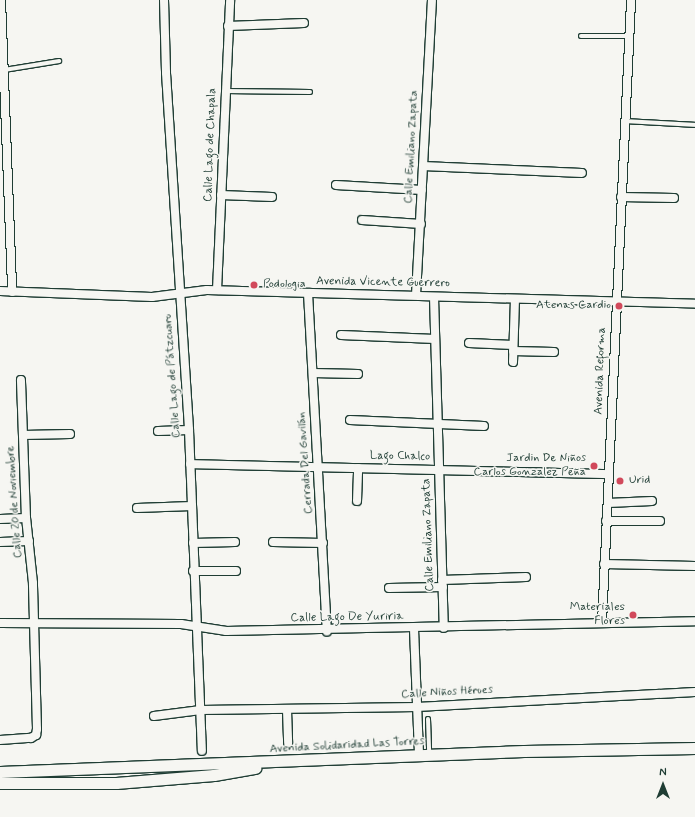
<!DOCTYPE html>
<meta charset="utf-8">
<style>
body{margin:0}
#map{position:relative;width:695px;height:817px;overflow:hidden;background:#f6f6f2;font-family:Mynerve,sans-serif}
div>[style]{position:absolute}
.roads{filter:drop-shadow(1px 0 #1f3d34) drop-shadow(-1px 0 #1f3d34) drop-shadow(0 1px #1f3d34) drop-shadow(0 -1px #1f3d34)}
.lane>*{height:4px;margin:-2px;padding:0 2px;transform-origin:2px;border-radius:2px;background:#f6f6f2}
.street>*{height:8px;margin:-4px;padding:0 4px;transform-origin:4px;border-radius:4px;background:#f6f6f2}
.secondary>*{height:11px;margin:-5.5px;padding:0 5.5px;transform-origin:5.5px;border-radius:5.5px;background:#f6f6f2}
.dots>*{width:11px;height:11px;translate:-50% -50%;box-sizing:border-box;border:2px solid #f6f6f2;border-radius:50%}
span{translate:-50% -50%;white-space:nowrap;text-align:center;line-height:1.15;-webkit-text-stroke:3px #f6f6f2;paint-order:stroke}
.street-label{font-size:12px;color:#1f3d34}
.poi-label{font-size:12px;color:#1f3d34}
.left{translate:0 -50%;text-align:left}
.right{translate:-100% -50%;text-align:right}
.north{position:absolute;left:643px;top:765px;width:40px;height:40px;-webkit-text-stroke:3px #f6f6f2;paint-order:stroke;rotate:0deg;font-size:11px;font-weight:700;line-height:16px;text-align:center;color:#1f3d34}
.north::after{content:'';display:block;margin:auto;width:14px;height:18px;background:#1f3d34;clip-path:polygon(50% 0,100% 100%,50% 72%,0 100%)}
</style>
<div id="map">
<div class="roads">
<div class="lane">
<i style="left:581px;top:36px;width:49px"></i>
<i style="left:4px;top:70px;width:56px;rotate:-9.3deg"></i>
<i style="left:225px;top:91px;width:85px;rotate:0.7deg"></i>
<i style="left:626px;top:121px;width:69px;rotate:3.3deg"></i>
<i style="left:428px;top:719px;width:34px;rotate:88deg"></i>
</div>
<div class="street">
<i style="left:1px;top:0;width:292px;rotate:87.8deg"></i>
<i style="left:164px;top:0;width:73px;rotate:88.4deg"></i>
<i style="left:166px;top:73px;width:358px;rotate:86.3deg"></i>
<i style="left:189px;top:430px;width:321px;rotate:87.7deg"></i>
<i style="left:228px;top:26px;width:76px;rotate:-2.3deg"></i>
<i style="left:423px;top:166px;width:159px;rotate:2.5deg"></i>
<i style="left:336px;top:185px;width:86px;rotate:3.3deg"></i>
<i style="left:221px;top:195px;width:51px;rotate:2.2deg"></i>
<i style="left:621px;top:197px;width:53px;rotate:1.1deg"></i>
<i style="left:362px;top:220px;width:59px;rotate:3.9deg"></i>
<i style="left:217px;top:290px;width:290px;rotate:-87.4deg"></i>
<i style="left:0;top:291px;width:152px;rotate:2.3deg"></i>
<i style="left:152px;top:297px;width:55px;rotate:-7.3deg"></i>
<i style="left:207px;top:290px;width:488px;rotate:1.6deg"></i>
<i style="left:308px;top:293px;width:339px;rotate:86.8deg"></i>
<i style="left:416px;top:295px;width:295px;rotate:-86.9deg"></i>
<i style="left:434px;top:297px;width:331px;rotate:88.3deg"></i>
<i style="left:341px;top:335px;width:94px;rotate:2.4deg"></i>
<i style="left:469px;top:343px;width:44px;rotate:2.6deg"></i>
<i style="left:513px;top:351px;width:41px;rotate:1.4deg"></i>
<i style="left:513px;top:362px;width:63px;rotate:-88.2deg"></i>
<i style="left:313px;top:373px;width:45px;rotate:1.3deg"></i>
<i style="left:350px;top:420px;width:134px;rotate:2.6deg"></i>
<i style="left:158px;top:431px;width:31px;rotate:-2deg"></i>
<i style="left:23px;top:435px;width:47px;rotate:-1.2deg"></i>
<i style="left:190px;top:464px;width:419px;rotate:1.4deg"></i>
<i style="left:357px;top:501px;width:33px;rotate:-88deg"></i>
<i style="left:608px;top:503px;width:44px;rotate:-2.6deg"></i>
<i style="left:137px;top:508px;width:55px;rotate:-2.1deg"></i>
<i style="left:0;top:519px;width:26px;rotate:-2deg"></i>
<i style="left:606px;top:521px;width:54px"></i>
<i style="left:0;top:542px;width:29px;rotate:-2deg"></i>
<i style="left:273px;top:542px;width:50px;rotate:1.1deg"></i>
<i style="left:193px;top:543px;width:42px;rotate:-1.4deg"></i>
<i style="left:604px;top:564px;width:91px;rotate:1.3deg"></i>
<i style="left:193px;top:571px;width:43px"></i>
<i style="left:442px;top:580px;width:84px;rotate:-2deg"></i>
<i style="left:389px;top:588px;width:54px;rotate:-1.1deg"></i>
<i style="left:0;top:623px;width:181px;rotate:0.3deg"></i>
<i style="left:181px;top:624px;width:46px;rotate:8.8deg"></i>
<i style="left:226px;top:631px;width:469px;rotate:-1.2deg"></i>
<i style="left:602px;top:623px;width:624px;rotate:-87.33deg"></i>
<i style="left:414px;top:629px;width:127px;rotate:87.7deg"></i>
<i style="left:287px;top:710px;width:33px;rotate:88deg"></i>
<i style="left:154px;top:716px;width:47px;rotate:-7.3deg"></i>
<i style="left:201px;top:710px;width:216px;rotate:-0.8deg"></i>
<i style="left:417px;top:707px;width:278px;rotate:-3.1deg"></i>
<i style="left:0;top:740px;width:31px;rotate:-4deg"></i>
<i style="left:31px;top:738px;width:6px;rotate:-31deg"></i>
<i style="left:36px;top:735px;width:6px;rotate:-81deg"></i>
<i style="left:37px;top:729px;width:146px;rotate:-91.6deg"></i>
<i style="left:33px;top:583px;width:65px;rotate:-96.1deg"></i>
<i style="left:26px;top:518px;width:138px;rotate:-92.1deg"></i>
</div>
<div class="secondary">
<i style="left:0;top:772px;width:524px;rotate:-2.29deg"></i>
<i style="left:524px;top:751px;width:171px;rotate:-1deg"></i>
<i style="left:0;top:783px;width:116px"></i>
<i style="left:116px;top:783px;width:98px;rotate:-4.7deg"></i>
<i style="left:214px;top:775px;width:42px;rotate:-9.7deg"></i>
</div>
</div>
<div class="dots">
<i style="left:254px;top:285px;background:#d1495b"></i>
<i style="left:619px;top:306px;background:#d1495b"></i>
<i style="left:594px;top:466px;background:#d1495b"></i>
<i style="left:620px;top:481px;background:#d1495b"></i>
<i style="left:633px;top:615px;background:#d1495b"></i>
</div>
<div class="street-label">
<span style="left:211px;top:145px;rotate:-88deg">Calle Lago de Chapala</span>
<span style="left:412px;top:147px;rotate:-87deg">Calle Emiliano Zapata</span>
<span style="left:383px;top:283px;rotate:1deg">Avenida Vicente Guerrero</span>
<span style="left:601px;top:371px;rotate:-88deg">Avenida Reforma</span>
<span style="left:173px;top:376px;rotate:-94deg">Calle Lago de Pátzcuaro</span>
<span style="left:400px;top:457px;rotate:1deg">Lago Chalco</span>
<span style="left:306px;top:463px;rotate:-94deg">Cerrada Del Gavilán</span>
<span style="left:15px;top:502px;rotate:-94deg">Calle 20 de Noviembre</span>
<span style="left:429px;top:535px;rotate:-92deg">Calle Emiliano Zapata</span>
<span style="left:347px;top:618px;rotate:-1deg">Calle Lago De Yuriria</span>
<span style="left:447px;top:693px;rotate:-3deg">Calle Niños Héroes</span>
<span style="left:347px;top:746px;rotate:-3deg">Avenida Solidaridad Las Torres</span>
</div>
<div class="poi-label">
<span class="left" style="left:263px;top:285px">Podologia</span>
<span class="right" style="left:611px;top:306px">Atenas Cardio</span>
<span class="right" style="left:586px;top:466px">Jardin De Niños<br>Carlos Gonzalez Peña</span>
<span class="left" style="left:629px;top:481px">Urid</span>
<span class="right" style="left:625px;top:615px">Materiales<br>Flores</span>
</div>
<div class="north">N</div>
</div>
